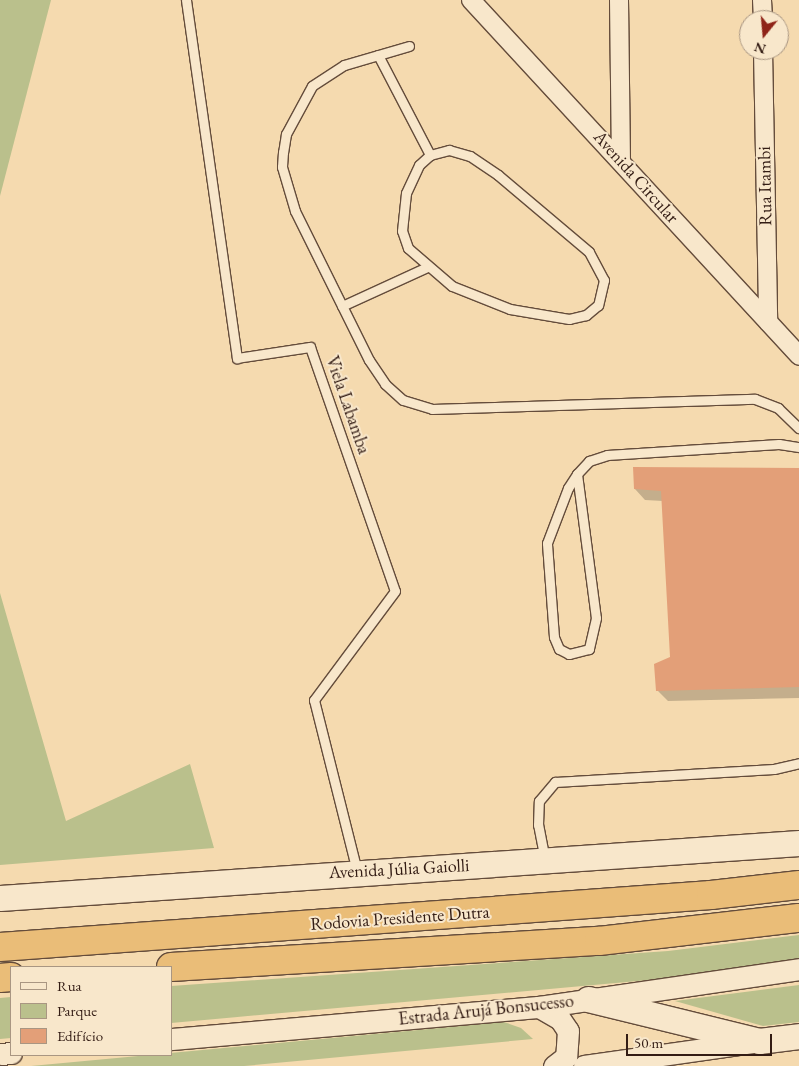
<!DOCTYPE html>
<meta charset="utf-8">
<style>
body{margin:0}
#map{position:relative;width:799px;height:1066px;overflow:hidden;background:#f5daaf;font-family:"EB Garamond",serif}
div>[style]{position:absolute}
.green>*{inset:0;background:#bac08c}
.shadow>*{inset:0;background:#0003}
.building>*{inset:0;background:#e39f78}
.roads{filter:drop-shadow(1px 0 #644c3b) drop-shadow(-1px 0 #644c3b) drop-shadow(0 1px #644c3b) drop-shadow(0 -1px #644c3b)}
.service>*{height:9px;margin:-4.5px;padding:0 4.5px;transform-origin:4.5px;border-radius:4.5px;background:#f8e7cb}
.minor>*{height:18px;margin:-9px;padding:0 9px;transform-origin:9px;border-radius:9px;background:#f8e7cb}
.tertiary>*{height:21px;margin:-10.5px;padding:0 10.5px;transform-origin:10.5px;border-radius:10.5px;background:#f8e7cb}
.secondary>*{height:25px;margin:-12.5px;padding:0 12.5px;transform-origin:12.5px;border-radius:12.5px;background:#f8e7cb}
.motorway>*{height:28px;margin:-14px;padding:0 14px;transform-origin:14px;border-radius:14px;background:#eabd78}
span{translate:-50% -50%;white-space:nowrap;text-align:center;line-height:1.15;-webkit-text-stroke:4px #f8e7cb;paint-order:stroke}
.street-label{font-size:18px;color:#331c14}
.legend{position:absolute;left:10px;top:966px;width:162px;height:90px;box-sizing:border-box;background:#f8e7cb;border:1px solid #a99682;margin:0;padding:6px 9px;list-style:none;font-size:15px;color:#331c14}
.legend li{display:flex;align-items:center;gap:10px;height:25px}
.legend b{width:25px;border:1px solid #a99682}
.north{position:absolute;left:739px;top:10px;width:50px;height:50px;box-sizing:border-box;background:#f8e7cb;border:1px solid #a99682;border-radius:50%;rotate:197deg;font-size:14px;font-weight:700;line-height:20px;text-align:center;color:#331c14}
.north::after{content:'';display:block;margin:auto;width:18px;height:22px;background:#8f2418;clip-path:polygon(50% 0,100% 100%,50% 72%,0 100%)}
.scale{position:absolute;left:626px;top:1034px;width:146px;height:22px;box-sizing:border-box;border:2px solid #331c14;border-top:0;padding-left:6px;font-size:15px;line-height:18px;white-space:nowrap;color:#331c14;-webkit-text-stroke:4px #f8e7cb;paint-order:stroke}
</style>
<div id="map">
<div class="green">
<i style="clip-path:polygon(0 0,51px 0,0 196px)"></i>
<i style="clip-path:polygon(0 593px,66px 821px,190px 764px,214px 848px,0 865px)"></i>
<i style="clip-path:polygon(799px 935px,799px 959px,660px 979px,171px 1023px,171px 986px,668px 951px)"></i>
<i style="clip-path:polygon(799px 985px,799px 1022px,763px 1026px,675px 1001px)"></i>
<i style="clip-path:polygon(11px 997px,11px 1038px,0 1039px,0 998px)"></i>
<i style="clip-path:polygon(504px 1022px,521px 1028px,533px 1039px,244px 1066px,31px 1066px)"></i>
</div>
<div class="shadow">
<i style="clip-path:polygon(799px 470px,799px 698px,668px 701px,658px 691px,671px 658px,663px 501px,645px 500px,635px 489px)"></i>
</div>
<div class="building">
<i style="clip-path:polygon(633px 467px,799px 468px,799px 687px,656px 691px,654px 664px,670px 657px,661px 491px,634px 489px)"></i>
</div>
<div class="roads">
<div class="service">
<i style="left:186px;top:0;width:362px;rotate:81.9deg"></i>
<i style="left:237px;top:358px;width:74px;rotate:-8.6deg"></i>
<i style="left:310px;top:347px;width:258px;rotate:70.8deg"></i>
<i style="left:395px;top:591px;width:136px;rotate:126.6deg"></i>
<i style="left:314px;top:700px;width:176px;rotate:75.9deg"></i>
<i style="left:409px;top:46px;width:68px;rotate:163.7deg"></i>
<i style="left:344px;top:65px;width:38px;rotate:147deg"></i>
<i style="left:312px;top:86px;width:55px;rotate:118.4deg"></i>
<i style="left:286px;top:134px;width:18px;rotate:99deg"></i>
<i style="left:283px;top:152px;width:15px;rotate:94deg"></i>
<i style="left:282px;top:167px;width:46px;rotate:73.5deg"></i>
<i style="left:295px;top:211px;width:166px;rotate:63.6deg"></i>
<i style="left:369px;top:360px;width:29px;rotate:56deg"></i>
<i style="left:385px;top:384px;width:24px;rotate:42deg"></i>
<i style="left:403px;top:400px;width:30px;rotate:17deg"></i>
<i style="left:432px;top:409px;width:323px;rotate:-1.8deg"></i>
<i style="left:755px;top:399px;width:25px;rotate:21deg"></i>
<i style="left:778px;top:408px;width:29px;rotate:44deg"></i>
<i style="left:378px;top:55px;width:113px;rotate:62.5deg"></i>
<i style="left:449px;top:150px;width:22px;rotate:16deg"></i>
<i style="left:470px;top:156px;width:34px;rotate:34deg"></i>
<i style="left:498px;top:175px;width:119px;rotate:40.2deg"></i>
<i style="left:589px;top:252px;width:32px;rotate:62deg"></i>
<i style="left:604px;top:280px;width:26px;rotate:103deg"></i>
<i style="left:598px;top:305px;width:16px;rotate:140deg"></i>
<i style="left:586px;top:315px;width:17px;rotate:167deg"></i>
<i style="left:569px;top:319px;width:60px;rotate:-170.4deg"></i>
<i style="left:510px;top:309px;width:62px;rotate:-158.4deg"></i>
<i style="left:452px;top:286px;width:58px;rotate:-139.2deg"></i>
<i style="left:408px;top:248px;width:18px;rotate:-109deg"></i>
<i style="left:402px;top:231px;width:38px;rotate:-84deg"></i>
<i style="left:406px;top:193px;width:31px;rotate:-65deg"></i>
<i style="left:419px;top:165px;width:15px;rotate:-42deg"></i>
<i style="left:430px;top:155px;width:20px;rotate:-15deg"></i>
<i style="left:342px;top:306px;width:94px;rotate:-24.6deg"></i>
<i style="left:577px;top:474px;width:145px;rotate:82.5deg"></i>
<i style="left:596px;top:618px;width:32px;rotate:103deg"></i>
<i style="left:589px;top:649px;width:21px;rotate:166deg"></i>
<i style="left:569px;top:654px;width:11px;rotate:-153deg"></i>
<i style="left:559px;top:649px;width:13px;rotate:-113deg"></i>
<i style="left:554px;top:637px;width:94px;rotate:-94.3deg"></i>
<i style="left:547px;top:543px;width:59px;rotate:-69.1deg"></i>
<i style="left:568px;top:488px;width:17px;rotate:-57deg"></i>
<i style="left:577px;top:474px;width:18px;rotate:-47deg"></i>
<i style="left:589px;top:461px;width:19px;rotate:-18deg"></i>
<i style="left:607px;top:455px;width:172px;rotate:-3.7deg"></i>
<i style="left:779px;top:444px;width:20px;rotate:9deg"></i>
<i style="left:545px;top:860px;width:36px;rotate:-101deg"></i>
<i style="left:538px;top:825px;width:24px;rotate:-88deg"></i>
<i style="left:539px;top:801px;width:25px;rotate:-50deg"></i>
<i style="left:555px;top:782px;width:219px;rotate:-3.4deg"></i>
<i style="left:774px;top:769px;width:26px;rotate:-13deg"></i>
</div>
<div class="minor">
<i style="left:471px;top:0;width:484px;rotate:47.3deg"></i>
<i style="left:619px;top:0;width:159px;rotate:89.3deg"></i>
<i style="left:762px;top:0;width:20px;rotate:87deg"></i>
<i style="left:763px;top:50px;width:272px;rotate:88.9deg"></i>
</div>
<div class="tertiary">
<i style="left:539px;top:1007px;width:24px;rotate:30deg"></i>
<i style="left:560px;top:1019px;width:14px;rotate:56deg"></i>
<i style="left:568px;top:1031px;width:26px;rotate:94deg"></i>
<i style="left:566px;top:1057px;width:15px;rotate:143deg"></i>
<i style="left:171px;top:1039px;width:369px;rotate:-5deg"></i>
<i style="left:539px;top:1007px;width:263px;rotate:-8.3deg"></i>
<i style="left:0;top:1054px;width:11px;rotate:-5deg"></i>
<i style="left:584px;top:1066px;width:170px;rotate:-8.1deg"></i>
</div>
<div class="secondary">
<i style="left:0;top:898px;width:801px;rotate:-3.94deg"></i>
<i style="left:588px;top:999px;width:176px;rotate:13.8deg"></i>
<i style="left:759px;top:1041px;width:40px;rotate:-7.1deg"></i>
</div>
<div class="motorway">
<i style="left:0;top:947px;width:713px;rotate:-4.18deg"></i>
<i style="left:711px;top:895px;width:89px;rotate:-6.5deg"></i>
<i style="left:171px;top:967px;width:429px;rotate:-3.5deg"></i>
<i style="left:599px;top:941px;width:201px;rotate:-6.6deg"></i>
<i style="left:0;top:978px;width:11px;rotate:-5deg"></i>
</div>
</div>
<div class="street-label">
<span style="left:636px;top:177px;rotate:48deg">Avenida Circular</span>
<span style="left:765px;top:186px;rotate:-91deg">Rua Itambi</span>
<span style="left:348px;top:405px;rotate:71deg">Viela Labamba</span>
<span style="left:399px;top:869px;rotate:-3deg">Avenida Júlia Gaiolli</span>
<span style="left:400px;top:918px;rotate:-4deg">Rodovia Presidente Dutra</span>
<span style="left:486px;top:1010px;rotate:-6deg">Estrada Arujá Bonsucesso</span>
</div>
<ul class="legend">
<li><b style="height:6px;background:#f8e7cb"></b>Rua</li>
<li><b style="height:14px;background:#bac08c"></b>Parque</li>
<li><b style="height:14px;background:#e39f78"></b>Edifício</li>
</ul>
<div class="north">N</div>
<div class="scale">50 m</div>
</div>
